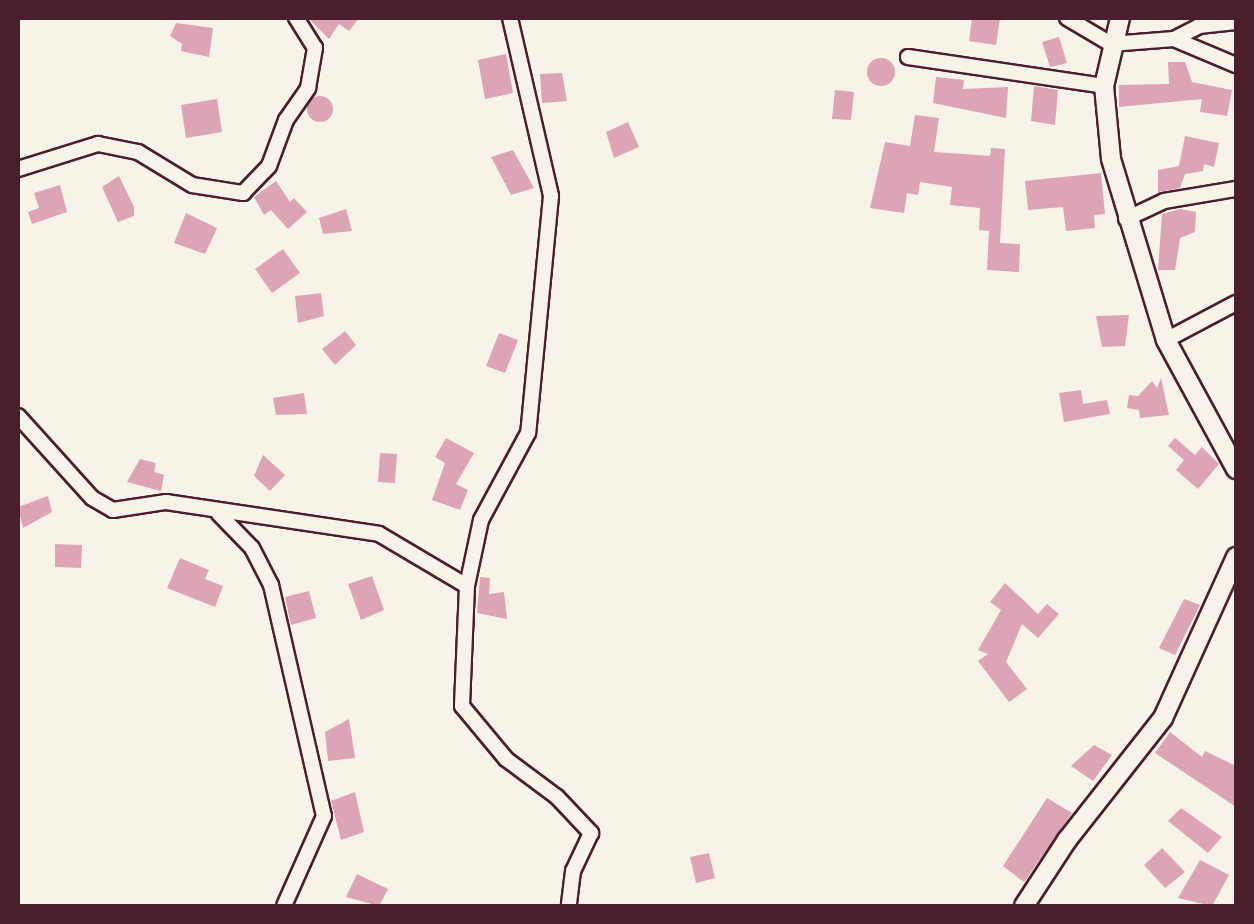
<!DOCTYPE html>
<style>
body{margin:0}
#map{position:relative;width:1254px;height:924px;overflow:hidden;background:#f7f3e8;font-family:"Shantell Sans",sans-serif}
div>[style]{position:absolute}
.building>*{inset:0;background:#dda4b5}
.round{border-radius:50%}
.roads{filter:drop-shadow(2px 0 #4a1f2b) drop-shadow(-2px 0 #4a1f2b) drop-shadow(0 2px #4a1f2b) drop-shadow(0 -2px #4a1f2b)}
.minor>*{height:14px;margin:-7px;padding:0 7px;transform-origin:7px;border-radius:7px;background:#f7f3e8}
.tertiary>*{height:18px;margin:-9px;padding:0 9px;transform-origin:9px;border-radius:9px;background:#f7f3e8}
span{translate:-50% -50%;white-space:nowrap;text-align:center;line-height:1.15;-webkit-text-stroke:9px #f7f3e8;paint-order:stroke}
.frame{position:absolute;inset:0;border:20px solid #4a1f2b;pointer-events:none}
</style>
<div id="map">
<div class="building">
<i style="clip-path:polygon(308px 18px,359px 18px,349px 31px,339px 24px,329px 39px)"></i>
<i style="clip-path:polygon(972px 18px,1000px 18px,996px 45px,969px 41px)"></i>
<i style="clip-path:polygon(176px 23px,213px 28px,209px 57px,181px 51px,182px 44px,170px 36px)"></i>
<i style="clip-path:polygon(1059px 37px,1067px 63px,1050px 67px,1042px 42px)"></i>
<i style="clip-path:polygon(506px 54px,513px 93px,485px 99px,478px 60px)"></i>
<i class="round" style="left:867px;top:58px;width:28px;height:28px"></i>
<i style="clip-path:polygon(1168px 62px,1185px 62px,1192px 82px,1232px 90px,1227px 116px,1200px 112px,1202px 99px,1119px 107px,1119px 85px,1169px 84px)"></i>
<i style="clip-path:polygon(562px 73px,567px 101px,542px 103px,540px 74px)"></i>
<i style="clip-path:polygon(936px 77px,964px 80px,963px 89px,1008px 87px,1006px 118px,933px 103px)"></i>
<i style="clip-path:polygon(1034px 86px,1058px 90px,1055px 125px,1031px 121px)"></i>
<i style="clip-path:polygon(835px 90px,854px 92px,851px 120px,832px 119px)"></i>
<i class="round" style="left:307px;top:96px;width:26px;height:26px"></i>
<i style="clip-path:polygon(217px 99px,222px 132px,186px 138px,181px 105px)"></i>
<i style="clip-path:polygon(915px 115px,939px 118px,934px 152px,990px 156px,991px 148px,1005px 149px,1000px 243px,1020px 244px,1019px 272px,987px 270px,989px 231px,979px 230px,980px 208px,950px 205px,952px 187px,920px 182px,918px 195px,907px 193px,904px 213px,870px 208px,885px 142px,910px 146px)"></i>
<i style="clip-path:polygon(628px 122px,639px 147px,614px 158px,606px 132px)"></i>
<i style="clip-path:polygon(1185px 136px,1219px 143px,1214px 167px,1204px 164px,1203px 171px,1185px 174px,1180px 188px,1158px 192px,1158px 170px,1179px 166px)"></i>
<i style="clip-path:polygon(513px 150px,534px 188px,511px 195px,491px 157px)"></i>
<i style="clip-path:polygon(1101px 173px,1105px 214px,1094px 215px,1095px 228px,1066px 231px,1063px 207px,1028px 210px,1025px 181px)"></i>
<i style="clip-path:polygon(119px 176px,134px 207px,134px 216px,118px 222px,102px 187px)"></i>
<i style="clip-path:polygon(276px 181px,290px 202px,294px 198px,307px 212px,288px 229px,271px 210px,264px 215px,254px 197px)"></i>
<i style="clip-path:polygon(60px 185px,67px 212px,32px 224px,28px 212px,39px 208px,34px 193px)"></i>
<i style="clip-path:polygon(346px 209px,352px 231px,323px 234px,319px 218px)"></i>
<i style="clip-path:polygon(1180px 209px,1196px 212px,1195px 232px,1180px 238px,1175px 270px,1158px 270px,1162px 214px)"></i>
<i style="clip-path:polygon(186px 213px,217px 228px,205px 254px,174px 243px)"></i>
<i style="clip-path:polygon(283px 249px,300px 273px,272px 293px,255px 269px)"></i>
<i style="clip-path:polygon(321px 293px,324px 316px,298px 323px,295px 296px)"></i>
<i style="clip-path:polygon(1129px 315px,1125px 346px,1102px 347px,1096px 316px)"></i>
<i style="clip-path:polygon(345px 331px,356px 345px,335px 365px,322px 349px)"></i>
<i style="clip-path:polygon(499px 333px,518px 340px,505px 373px,486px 366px)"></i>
<i style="clip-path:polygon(1161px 378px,1169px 415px,1140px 418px,1139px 410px,1127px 408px,1129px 395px,1138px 396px,1152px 381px,1157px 388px)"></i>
<i style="clip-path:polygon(1081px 390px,1083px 404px,1107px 400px,1110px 414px,1064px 422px,1059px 393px)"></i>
<i style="clip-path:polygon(304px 393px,307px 414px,276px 415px,273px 398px)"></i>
<i style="clip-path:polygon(446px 438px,474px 453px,456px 484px,468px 490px,460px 510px,432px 500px,445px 463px,435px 457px)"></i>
<i style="clip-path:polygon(1175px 438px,1195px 455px,1202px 447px,1219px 464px,1198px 489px,1176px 470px,1184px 460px,1168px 446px)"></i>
<i style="clip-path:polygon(380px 453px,397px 454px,395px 483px,378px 482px)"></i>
<i style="clip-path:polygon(263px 455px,285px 475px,270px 491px,254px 476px)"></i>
<i style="clip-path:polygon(140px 459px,156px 463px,154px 472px,164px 475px,161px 491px,127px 482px)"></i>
<i style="clip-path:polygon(48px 496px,52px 512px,23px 528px,18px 507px)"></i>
<i style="clip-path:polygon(55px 544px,82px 545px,81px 568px,55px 567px)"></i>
<i style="clip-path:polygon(180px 558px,209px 570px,205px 579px,223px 586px,215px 607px,167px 588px)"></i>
<i style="clip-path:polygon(372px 576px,384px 610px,361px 620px,348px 584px)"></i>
<i style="clip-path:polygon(480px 577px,490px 578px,489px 594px,504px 592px,507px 619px,477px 613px)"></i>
<i style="clip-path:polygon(1005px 583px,1038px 614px,1047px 604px,1059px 614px,1038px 638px,1022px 624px,1006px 662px,1027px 689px,1009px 702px,978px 661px,988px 654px,978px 650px,1001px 610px,990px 602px)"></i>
<i style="clip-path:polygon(309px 591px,316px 618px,291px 625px,285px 597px)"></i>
<i style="clip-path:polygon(1184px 599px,1200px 605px,1175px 655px,1159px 648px)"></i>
<i style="clip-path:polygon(349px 719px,355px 758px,328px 761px,325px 732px)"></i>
<i style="clip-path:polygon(1170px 732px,1202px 757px,1205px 751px,1236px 766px,1236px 807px,1155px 753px)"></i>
<i style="clip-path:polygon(1094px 745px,1112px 755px,1093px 781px,1071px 766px)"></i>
<i style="clip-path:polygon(355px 792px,364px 832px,341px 840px,331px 801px)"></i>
<i style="clip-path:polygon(1047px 798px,1072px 813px,1024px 882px,1003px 866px)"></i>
<i style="clip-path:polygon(1181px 808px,1222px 837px,1208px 853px,1168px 821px)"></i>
<i style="clip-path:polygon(1162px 848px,1185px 872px,1165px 888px,1144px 865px)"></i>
<i style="clip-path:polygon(709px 853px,715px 878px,696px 883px,690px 857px)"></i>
<i style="clip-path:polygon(1200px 860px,1229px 875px,1212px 906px,1178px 898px)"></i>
<i style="clip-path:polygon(357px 874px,388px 889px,379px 906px,346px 897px)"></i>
</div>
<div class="roads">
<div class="minor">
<i style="left:510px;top:18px;width:183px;rotate:77deg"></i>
<i style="left:551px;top:196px;width:238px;rotate:95.5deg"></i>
<i style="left:528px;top:433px;width:99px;rotate:118.4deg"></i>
<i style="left:481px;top:520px;width:67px;rotate:102deg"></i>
<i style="left:467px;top:586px;width:120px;rotate:92.4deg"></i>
<i style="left:462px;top:706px;width:69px;rotate:50.3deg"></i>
<i style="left:506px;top:759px;width:64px;rotate:36.7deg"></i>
<i style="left:557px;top:797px;width:50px;rotate:46.6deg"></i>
<i style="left:591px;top:833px;width:42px;rotate:115.3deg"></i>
<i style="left:573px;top:871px;width:35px;rotate:97deg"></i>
<i style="left:1067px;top:18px;width:51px;rotate:30.6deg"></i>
<i style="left:1111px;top:44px;width:63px;rotate:-4.5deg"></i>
<i style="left:1174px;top:39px;width:67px;rotate:22.8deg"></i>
<i style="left:1174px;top:39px;width:28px;rotate:-27deg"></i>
<i style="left:1199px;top:26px;width:37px;rotate:-6deg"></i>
<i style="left:908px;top:57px;width:198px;rotate:8.4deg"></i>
<i style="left:18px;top:169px;width:84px;rotate:-17.4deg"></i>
<i style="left:98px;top:144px;width:41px;rotate:11.3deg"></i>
<i style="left:138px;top:152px;width:63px;rotate:31.4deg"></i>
<i style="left:192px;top:185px;width:52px;rotate:8.9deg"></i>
<i style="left:243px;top:193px;width:37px;rotate:-46deg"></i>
<i style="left:269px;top:166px;width:49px;rotate:-69.7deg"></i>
<i style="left:286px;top:120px;width:39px;rotate:-55deg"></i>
<i style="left:308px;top:88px;width:41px;rotate:-80.1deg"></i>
<i style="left:315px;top:48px;width:36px;rotate:-122deg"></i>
<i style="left:1126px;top:219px;width:42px;rotate:-25.3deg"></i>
<i style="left:1164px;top:201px;width:73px;rotate:-9.5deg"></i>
<i style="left:1166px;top:340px;width:79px;rotate:-27.9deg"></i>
<i style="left:18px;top:416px;width:110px;rotate:47.9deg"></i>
<i style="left:92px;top:498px;width:24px;rotate:30deg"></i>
<i style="left:113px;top:510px;width:54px;rotate:-8.6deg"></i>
<i style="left:166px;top:502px;width:215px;rotate:8.5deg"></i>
<i style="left:379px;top:534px;width:102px;rotate:30.6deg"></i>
<i style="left:219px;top:514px;width:47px;rotate:45.9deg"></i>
<i style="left:252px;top:548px;width:42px;rotate:62.8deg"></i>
<i style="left:271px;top:585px;width:237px;rotate:77.1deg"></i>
<i style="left:324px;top:816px;width:98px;rotate:114deg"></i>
</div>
<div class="tertiary">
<i style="left:1120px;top:18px;width:70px;rotate:103.2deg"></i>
<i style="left:1104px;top:86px;width:73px;rotate:84.5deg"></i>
<i style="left:1111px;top:159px;width:189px;rotate:73.1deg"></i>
<i style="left:1166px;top:340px;width:147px;rotate:61.5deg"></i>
<i style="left:1024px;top:906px;width:79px;rotate:-56.9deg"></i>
<i style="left:1067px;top:840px;width:155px;rotate:-51.8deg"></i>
<i style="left:1163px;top:718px;width:177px;rotate:-65.6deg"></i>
</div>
</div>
<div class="frame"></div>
</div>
